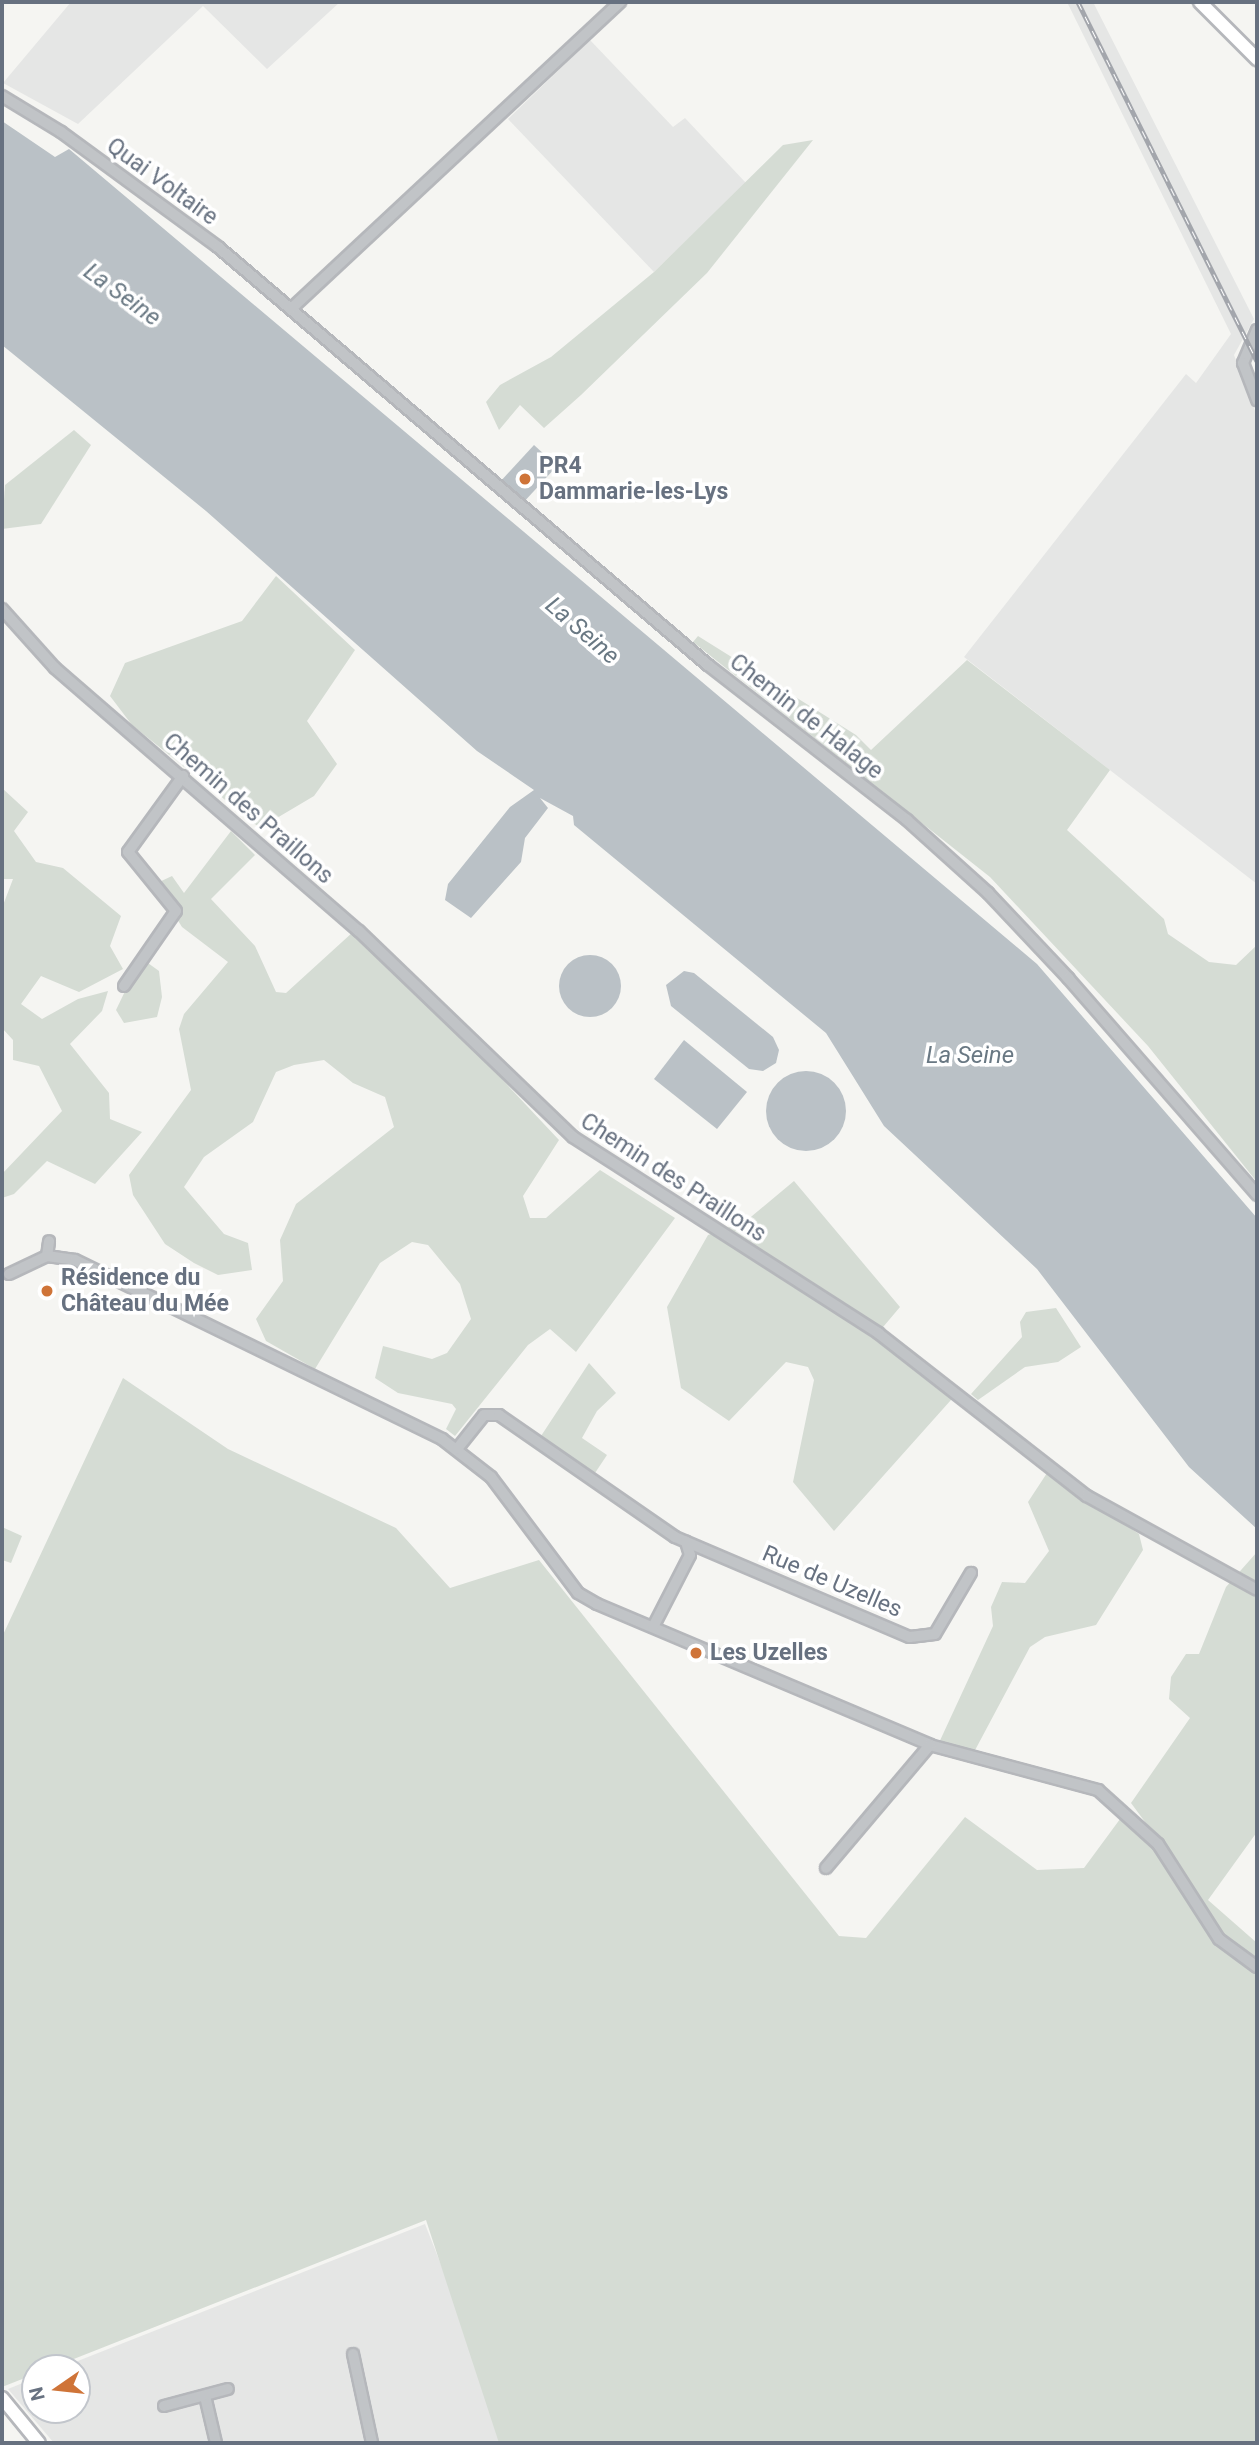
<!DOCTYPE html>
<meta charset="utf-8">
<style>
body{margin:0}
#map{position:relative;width:1259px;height:2445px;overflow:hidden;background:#f5f5f2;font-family:Roboto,sans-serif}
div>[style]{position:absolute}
.built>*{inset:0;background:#e5e6e5}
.green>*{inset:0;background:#d5dcd4}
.water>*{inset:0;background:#bac1c6}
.round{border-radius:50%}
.roads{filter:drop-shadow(2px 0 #b5b7bb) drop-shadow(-2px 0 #b5b7bb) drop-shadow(0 2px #b5b7bb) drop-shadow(0 -2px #b5b7bb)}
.minor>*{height:10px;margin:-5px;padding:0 5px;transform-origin:5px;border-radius:5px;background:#c1c4c7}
.major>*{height:12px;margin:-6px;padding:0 6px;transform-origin:6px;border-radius:6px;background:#fff}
.rail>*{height:5px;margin-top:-2.5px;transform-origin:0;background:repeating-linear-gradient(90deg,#fff 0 8px,#a3a6ac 0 16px);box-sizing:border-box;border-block:2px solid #a3a6ac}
.dots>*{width:19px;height:19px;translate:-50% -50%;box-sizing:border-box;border:4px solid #fff;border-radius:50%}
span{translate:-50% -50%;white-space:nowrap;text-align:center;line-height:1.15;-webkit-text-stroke:7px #fff;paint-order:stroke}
.street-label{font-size:23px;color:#677180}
.poi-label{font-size:23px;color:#677180;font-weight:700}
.left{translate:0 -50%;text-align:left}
.water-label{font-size:24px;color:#697883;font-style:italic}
.frame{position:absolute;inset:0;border:4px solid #677180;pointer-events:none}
.north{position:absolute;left:21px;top:2354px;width:70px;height:70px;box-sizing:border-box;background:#fff;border:2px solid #c2c6cc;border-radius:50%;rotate:256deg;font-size:19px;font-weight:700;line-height:28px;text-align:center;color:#677180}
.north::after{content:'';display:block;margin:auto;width:24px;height:32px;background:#cf7438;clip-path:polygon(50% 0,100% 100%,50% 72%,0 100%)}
</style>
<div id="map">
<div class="built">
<i style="clip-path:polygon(71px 2px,340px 2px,267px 69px,203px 6px,78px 124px,3px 83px)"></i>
<i style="clip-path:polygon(1067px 2px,1093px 2px,1254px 319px,1234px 355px,1257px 416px,1257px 884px,964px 657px,1186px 374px,1196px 383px,1231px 334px)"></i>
<i style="clip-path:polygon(590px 40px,673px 127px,685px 118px,746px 183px,654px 272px,508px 119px)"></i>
<i style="clip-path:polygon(425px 2224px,511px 2443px,54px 2443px,8px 2389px,35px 2378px,35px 2410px,77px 2410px,77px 2368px,60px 2368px)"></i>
</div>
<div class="green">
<i style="clip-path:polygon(813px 140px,707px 273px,581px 395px,544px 428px,520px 405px,499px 430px,486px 402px,500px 385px,551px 357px,654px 272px,783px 145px)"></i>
<i style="clip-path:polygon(74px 430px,91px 445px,41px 524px,2px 529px,5px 485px)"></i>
<i style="clip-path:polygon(276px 576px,355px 650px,307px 721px,337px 764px,314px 796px,260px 828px,132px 725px,110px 696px,125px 663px,242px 621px)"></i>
<i style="clip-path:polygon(698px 636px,856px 735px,871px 750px,967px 660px,1110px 770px,1067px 830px,1164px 919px,1168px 934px,1209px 962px,1236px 965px,1257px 945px,1257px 1182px,1148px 1046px,990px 877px,693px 642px)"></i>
<i style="clip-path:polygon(2px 788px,28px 812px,14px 831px,36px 862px,63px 868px,121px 916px,110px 946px,123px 969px,79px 992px,41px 976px,21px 1004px,42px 1019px,78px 999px,108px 991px,102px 1011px,70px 1044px,109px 1093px,110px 1119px,142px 1132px,95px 1184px,47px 1161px,14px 1194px,2px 1198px,2px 1174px,62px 1111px,39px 1066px,13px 1060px,13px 1040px,2px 1028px,2px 908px,13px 879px,2px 879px)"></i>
<i style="clip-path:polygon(231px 831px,255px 855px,211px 899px,255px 946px,276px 992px,286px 993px,353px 932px,422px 994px,559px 1140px,523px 1196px,530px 1218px,546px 1218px,600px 1170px,675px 1218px,576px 1352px,550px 1329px,528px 1345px,455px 1436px,446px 1429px,456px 1409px,452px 1404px,398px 1393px,375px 1378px,383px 1346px,432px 1359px,447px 1353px,471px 1319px,460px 1284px,428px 1245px,412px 1242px,380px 1263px,315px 1369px,266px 1341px,256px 1319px,283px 1281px,280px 1240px,296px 1204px,394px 1127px,385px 1097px,353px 1083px,324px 1060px,294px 1065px,276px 1072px,253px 1122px,204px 1157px,184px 1187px,224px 1234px,248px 1243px,252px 1270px,218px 1275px,194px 1263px,165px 1244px,133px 1195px,129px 1175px,191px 1090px,179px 1029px,184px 1014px,228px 962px,182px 927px,155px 884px,172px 876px,184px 893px)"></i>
<i style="clip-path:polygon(141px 958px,159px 971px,162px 997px,157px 1017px,124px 1023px,116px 1010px)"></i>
<i style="clip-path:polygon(794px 1181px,900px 1307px,878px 1333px,959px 1391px,834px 1531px,793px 1482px,814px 1380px,808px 1367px,786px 1362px,729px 1421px,681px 1388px,667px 1307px,708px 1235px,746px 1221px)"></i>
<i style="clip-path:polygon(1056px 1308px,1081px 1347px,1058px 1362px,1025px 1367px,978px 1400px,971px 1394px,1022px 1337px,1020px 1322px,1026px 1312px)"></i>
<i style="clip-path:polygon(589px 1363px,616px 1393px,597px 1411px,582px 1438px,607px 1455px,595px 1473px,541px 1436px)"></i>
<i style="clip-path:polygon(123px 1378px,228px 1449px,396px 1528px,450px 1588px,539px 1560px,839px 1936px,866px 1938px,965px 1817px,1037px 1870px,1084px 1868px,1123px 1815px,1188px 1880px,1131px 1803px,1190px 1718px,1169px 1699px,1171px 1677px,1186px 1654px,1199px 1654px,1226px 1587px,1257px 1552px,1257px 1832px,1208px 1900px,1257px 1943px,1257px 2443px,499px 2443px,426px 2220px,51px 2368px,35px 2368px,35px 2374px,2px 2387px,2px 1637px)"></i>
<i style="clip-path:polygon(1047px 1473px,1139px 1534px,1143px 1550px,1096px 1625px,1045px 1637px,1030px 1647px,973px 1754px,937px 1747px,993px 1626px,991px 1607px,1002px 1582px,1025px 1583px,1049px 1551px,1028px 1502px)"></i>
<i style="clip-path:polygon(2px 1527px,22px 1536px,11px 1563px,2px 1560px)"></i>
</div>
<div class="water">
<i style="clip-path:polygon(2px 121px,55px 157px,69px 149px,1037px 964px,1257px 1218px,1257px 1529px,1189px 1467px,1037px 1269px,884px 1126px,826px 1033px,574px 825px,573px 816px,540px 798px,548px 808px,525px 838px,521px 862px,471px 918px,445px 900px,448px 884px,510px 807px,534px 790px,477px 751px,206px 511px,2px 345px)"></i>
<i style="clip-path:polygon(534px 445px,557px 466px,522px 504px,499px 483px)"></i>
<i class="round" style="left:559px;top:955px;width:62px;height:62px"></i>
<i style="clip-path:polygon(684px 971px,694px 973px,773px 1037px,779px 1050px,776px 1063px,763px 1071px,749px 1069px,671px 1006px,666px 985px)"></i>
<i style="clip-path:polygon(684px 1040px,747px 1092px,717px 1129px,654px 1079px)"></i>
<i class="round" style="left:766px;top:1071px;width:80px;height:80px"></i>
</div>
<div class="roads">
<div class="minor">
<i style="left:2px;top:96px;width:69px;rotate:31.4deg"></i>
<i style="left:61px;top:132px;width:195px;rotate:36.2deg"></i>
<i style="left:218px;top:247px;width:644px;rotate:40.47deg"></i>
<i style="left:708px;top:665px;width:252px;rotate:37.9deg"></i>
<i style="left:907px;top:820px;width:109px;rotate:42deg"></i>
<i style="left:988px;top:893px;width:117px;rotate:46.7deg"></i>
<i style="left:1068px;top:978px;width:288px;rotate:48.9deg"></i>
<i style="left:292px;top:308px;width:449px;rotate:-43deg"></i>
<i style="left:1257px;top:330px;width:36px;rotate:113deg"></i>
<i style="left:1243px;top:363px;width:40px;rotate:69deg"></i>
<i style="left:2px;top:609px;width:79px;rotate:48.1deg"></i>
<i style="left:55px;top:668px;width:402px;rotate:40.9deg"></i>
<i style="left:359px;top:931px;width:297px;rotate:43.9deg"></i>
<i style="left:573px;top:1137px;width:363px;rotate:32.7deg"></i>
<i style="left:878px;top:1333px;width:265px;rotate:38deg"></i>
<i style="left:1087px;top:1496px;width:194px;rotate:28.9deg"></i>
<i style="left:124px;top:986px;width:91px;rotate:-55.3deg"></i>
<i style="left:176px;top:911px;width:76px;rotate:-129.1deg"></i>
<i style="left:128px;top:852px;width:94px;rotate:-54.1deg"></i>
<i style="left:47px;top:1256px;width:15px;rotate:-82deg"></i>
<i style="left:9px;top:1274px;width:42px;rotate:-25.3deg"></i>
<i style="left:47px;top:1256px;width:28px;rotate:8deg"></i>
<i style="left:75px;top:1260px;width:408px;rotate:26deg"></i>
<i style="left:442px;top:1439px;width:62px;rotate:37.8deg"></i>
<i style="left:491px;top:1477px;width:145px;rotate:53.1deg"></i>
<i style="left:578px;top:1593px;width:22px;rotate:30deg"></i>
<i style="left:597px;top:1604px;width:362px;rotate:22.9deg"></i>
<i style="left:930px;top:1745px;width:174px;rotate:15deg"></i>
<i style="left:1098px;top:1790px;width:81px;rotate:42deg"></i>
<i style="left:1158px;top:1844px;width:113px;rotate:57.3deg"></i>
<i style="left:1219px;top:1939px;width:47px;rotate:36.4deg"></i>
<i style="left:457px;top:1449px;width:43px;rotate:-51.5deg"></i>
<i style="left:484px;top:1415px;width:15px"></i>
<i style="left:499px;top:1415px;width:214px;rotate:34.7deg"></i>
<i style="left:675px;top:1537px;width:255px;rotate:23.1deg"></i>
<i style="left:910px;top:1637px;width:25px;rotate:-7deg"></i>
<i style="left:935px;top:1634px;width:71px;rotate:-59.5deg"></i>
<i style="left:653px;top:1627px;width:81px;rotate:-62.8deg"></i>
<i style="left:690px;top:1555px;width:14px;rotate:-107deg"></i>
<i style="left:826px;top:1868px;width:161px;rotate:-49.8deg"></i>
<i style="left:353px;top:2354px;width:91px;rotate:77.9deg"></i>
<i style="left:205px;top:2396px;width:48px;rotate:76.8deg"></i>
<i style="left:164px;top:2406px;width:66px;rotate:-14.9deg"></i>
</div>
<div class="major">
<i style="left:1200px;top:2px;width:81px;rotate:45deg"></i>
<i style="left:2px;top:2398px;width:58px;rotate:50.6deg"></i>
</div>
</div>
<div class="rail">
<i style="left:1078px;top:2px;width:401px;rotate:63.5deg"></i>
</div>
<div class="dots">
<i style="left:525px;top:479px;background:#cf7438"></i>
<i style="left:47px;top:1291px;background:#cf7438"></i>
<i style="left:696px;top:1653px;background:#cf7438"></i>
</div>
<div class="street-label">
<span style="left:162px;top:182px;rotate:36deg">Quai Voltaire</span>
<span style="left:806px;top:717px;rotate:38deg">Chemin de Halage</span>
<span style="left:248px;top:809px;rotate:41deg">Chemin des Praillons</span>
<span style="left:673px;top:1178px;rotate:33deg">Chemin des Praillons</span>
<span style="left:832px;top:1582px;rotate:23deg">Rue de Uzelles</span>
</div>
<div class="poi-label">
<span class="left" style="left:539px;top:479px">PR4<br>Dammarie-les-Lys</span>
<span class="left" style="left:61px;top:1291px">Résidence du<br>Château du Mée</span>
<span class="left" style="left:710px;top:1653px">Les Uzelles</span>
</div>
<div class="water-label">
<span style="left:122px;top:295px;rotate:36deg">La Seine</span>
<span style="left:582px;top:631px;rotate:41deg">La Seine</span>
<span style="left:970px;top:1056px">La Seine</span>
</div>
<div class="frame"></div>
<div class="north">N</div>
</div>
